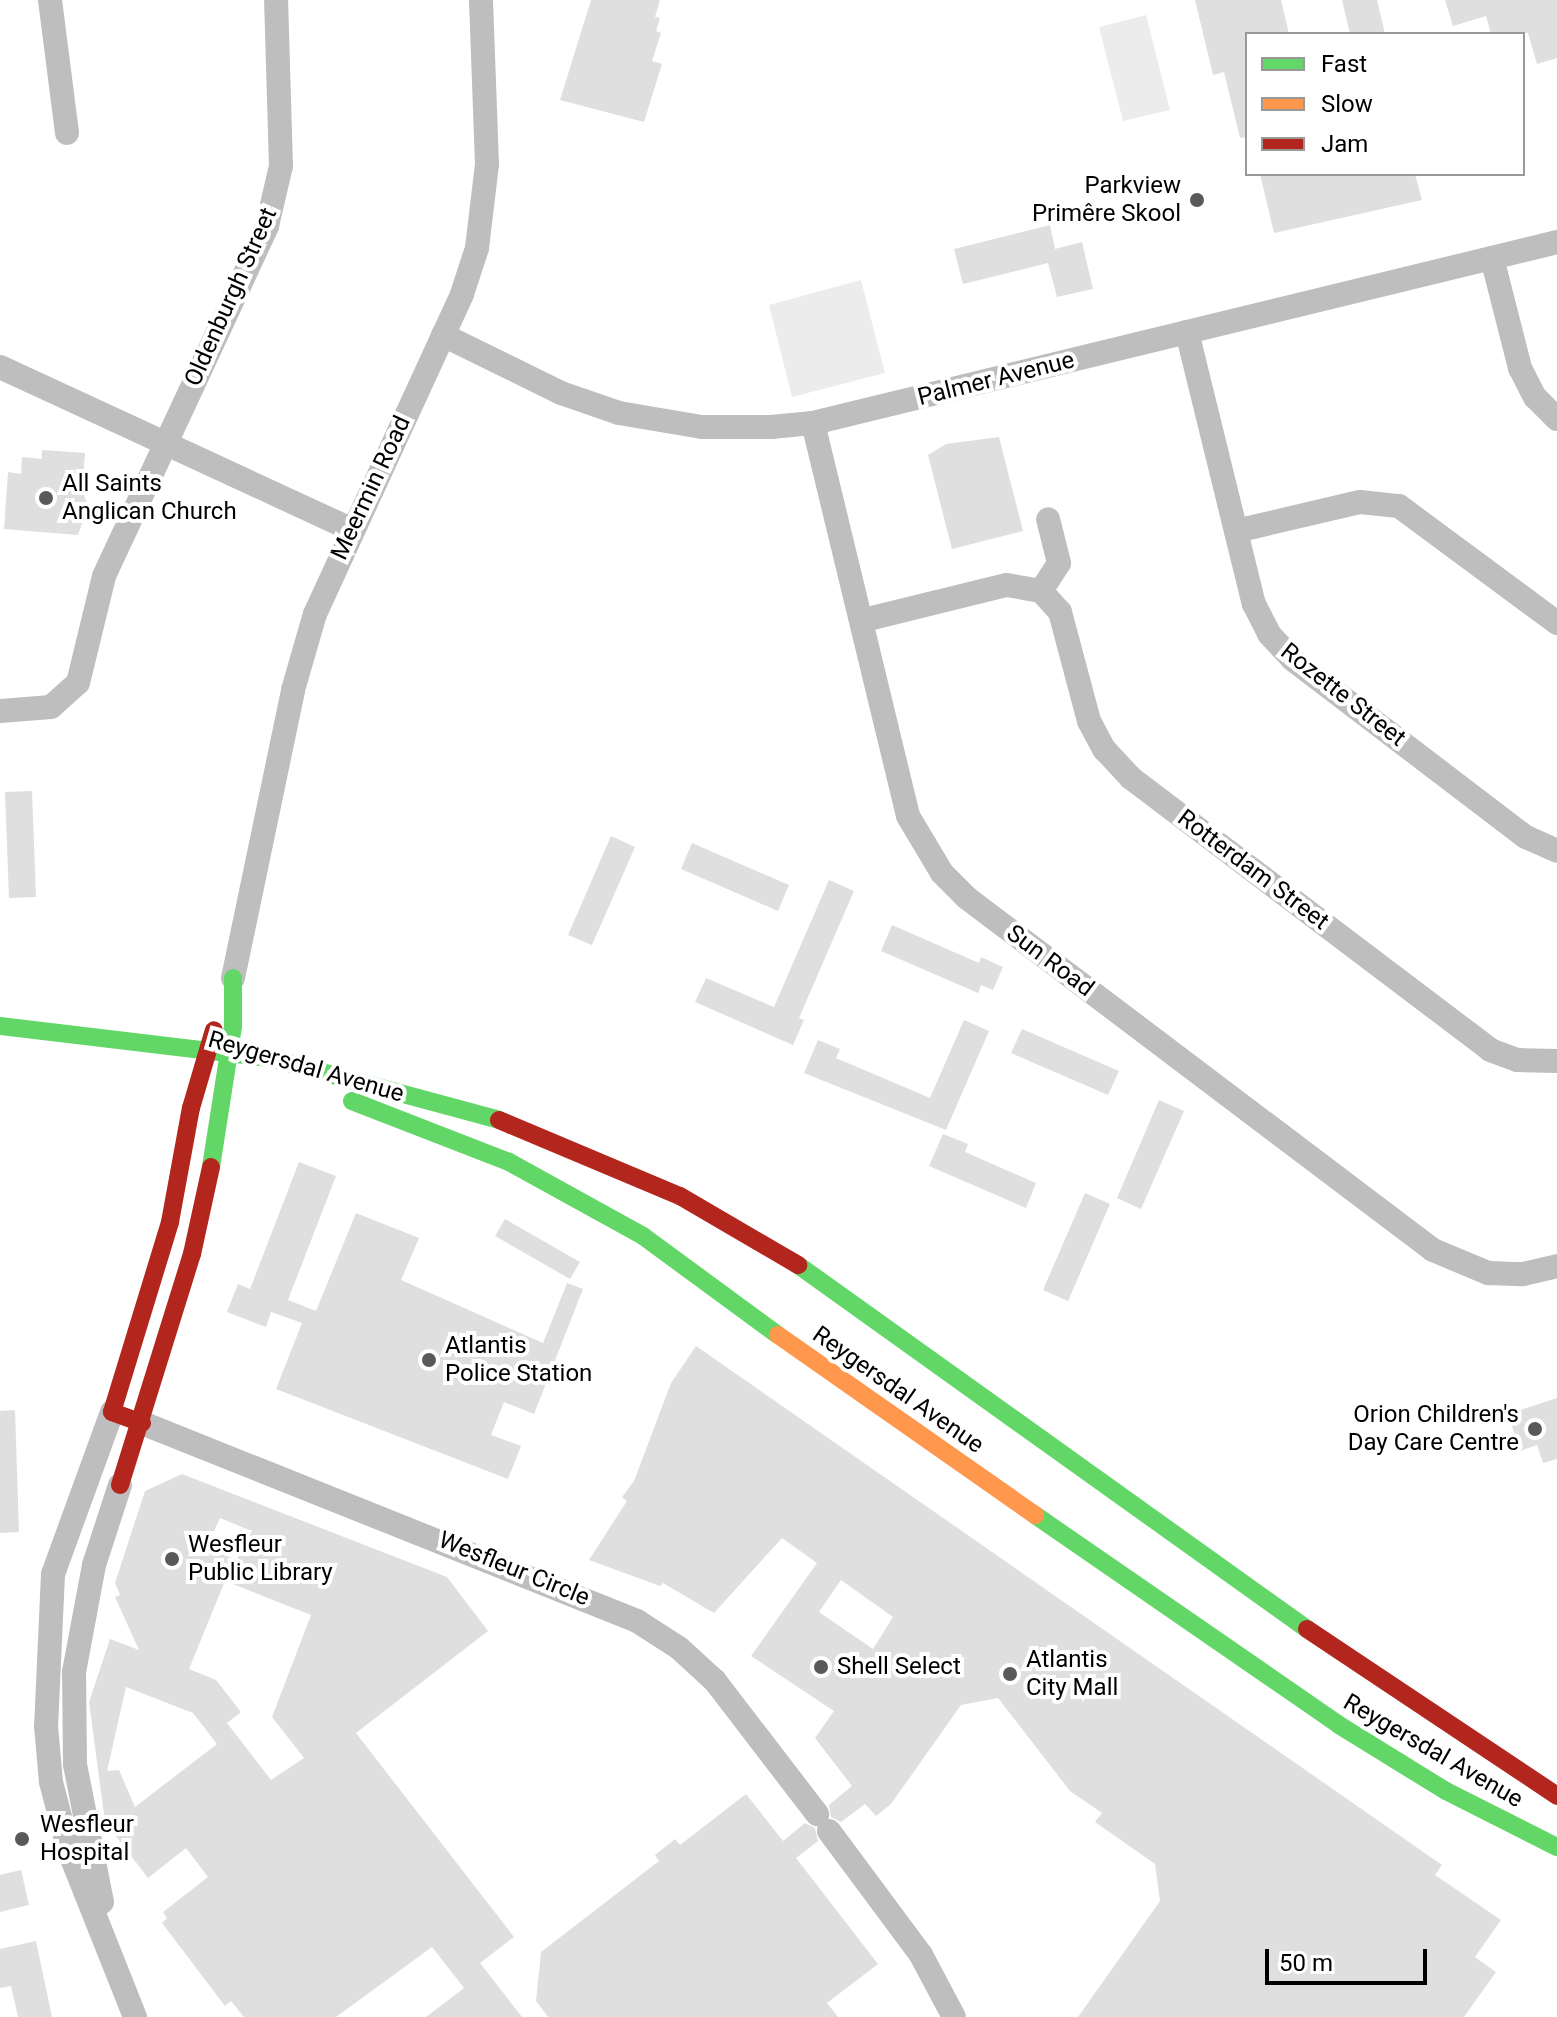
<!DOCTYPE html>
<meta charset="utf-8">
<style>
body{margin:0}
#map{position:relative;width:1557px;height:2017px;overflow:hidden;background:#fff;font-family:Roboto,sans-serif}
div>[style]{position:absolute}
.green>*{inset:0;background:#ececec}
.building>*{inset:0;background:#dfdfdf}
.street>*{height:24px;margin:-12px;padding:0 12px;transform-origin:12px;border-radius:12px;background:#bebebe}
.fast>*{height:18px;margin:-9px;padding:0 9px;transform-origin:9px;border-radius:9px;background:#63d668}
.slow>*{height:18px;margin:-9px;padding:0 9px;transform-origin:9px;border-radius:9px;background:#ff974d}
.jam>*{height:18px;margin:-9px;padding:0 9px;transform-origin:9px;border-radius:9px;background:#b3261e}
.dots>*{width:22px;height:22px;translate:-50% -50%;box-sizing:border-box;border:4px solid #fff;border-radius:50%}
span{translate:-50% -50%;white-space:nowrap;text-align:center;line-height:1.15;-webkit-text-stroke:8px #fff;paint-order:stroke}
.poi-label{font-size:24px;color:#000}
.right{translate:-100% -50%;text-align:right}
.left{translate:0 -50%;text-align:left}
.street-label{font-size:24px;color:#000}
.legend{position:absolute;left:1245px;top:32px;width:280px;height:144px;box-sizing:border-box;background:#fff;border:2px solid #999;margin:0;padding:10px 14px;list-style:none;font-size:24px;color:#000}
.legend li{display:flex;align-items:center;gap:16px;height:40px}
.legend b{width:40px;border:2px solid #999}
.scale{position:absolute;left:1265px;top:1949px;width:162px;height:36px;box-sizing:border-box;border:4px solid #000;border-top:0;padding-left:10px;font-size:24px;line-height:28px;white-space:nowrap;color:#000;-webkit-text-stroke:6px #fff;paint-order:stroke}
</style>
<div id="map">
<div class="green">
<i style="clip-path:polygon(1146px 15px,1170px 110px,1123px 121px,1099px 27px)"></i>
<i style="clip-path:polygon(861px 280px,885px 373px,792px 397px,769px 305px)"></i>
</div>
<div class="building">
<i style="clip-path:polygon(591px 0,660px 0,655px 17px,660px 18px,656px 31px,661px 33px,652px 61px,662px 64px,644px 122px,560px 100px)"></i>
<i style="clip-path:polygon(1195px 0,1281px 0,1289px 34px,1247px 34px,1247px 137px,1240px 138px,1224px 72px,1213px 75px)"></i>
<i style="clip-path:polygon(1342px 0,1377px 0,1385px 34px,1350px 34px)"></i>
<i style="clip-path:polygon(1445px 0,1557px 0,1557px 58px,1537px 64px,1528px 33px,1491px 34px,1486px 16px,1453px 26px)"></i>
<i style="clip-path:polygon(1260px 174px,1415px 174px,1422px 200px,1274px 233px)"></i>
<i style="clip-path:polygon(1050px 225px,1055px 249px,1082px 242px,1093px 289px,1057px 297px,1048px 263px,963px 284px,954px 249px)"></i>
<i style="clip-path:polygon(999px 437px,1023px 531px,952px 549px,928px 455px,946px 444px)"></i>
<i style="clip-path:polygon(42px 450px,85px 453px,82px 490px,88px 506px,78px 535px,4px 529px,8px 472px,21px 474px,22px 457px,42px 459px)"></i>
<i style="clip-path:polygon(32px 791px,36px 897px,9px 898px,5px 792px)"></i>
<i style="clip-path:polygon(611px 836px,635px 847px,592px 945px,568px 935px)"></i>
<i style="clip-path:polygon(692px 843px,789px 885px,778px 911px,681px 869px)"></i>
<i style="clip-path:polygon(829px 880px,854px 891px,799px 1018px,804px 1020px,793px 1045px,695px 1002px,706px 978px,774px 1007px)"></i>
<i style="clip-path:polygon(892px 925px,979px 963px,981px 957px,1003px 967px,993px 990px,981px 985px,978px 993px,881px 951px)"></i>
<i style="clip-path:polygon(964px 1020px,989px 1031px,946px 1130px,804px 1073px,818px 1040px,840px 1049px,836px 1058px,930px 1098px)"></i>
<i style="clip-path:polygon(1022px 1029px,1119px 1071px,1108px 1095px,1011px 1053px)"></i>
<i style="clip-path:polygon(1159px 1100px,1184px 1111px,1141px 1209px,1117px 1198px)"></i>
<i style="clip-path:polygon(943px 1134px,968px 1144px,965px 1152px,1036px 1183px,1026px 1208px,929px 1166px)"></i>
<i style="clip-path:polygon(299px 1162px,336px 1176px,288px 1300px,316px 1311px,356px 1213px,419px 1238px,401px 1280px,543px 1343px,567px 1283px,583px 1289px,534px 1414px,504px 1402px,491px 1435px,521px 1446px,508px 1479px,276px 1389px,302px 1323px,271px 1312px,266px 1327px,227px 1312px,238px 1284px,250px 1289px)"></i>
<i style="clip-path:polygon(1085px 1193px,1110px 1204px,1068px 1301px,1043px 1290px)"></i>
<i style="clip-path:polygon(505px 1219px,580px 1262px,570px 1279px,495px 1236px)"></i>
<i style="clip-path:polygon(evenodd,696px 1346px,1442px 1865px,1435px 1875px,1501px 1920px,1475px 1957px,1496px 1972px,1464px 2017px,1078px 2017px,1160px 1901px,1155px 1864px,1095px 1822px,1102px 1813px,1070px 1791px,998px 1698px,961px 1705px,891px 1804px,876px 1816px,865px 1804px,841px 1822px,831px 1817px,829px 1805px,852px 1786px,815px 1738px,834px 1711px,751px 1656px,817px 1563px,782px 1538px,714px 1613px,663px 1583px,660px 1586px,589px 1560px,627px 1501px,622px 1497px,634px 1481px,671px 1383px,696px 1346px,841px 1580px,893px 1617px,873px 1649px,819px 1612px,841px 1580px)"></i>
<i style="clip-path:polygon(1557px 1398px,1557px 1459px,1543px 1463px,1537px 1445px,1520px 1451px,1508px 1414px)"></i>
<i style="clip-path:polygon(15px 1410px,19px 1532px,0 1533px,0 1411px)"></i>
<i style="clip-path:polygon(evenodd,182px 1474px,447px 1577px,488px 1631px,356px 1733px,514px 1937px,480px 1963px,522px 2017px,426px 2017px,464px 1988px,432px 1947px,336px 2017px,244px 2017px,231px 2001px,225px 2006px,162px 1923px,167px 1918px,163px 1912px,208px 1877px,186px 1848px,148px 1878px,105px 1822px,89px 1702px,110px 1639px,139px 1650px,115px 1597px,120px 1595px,115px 1583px,145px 1491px,182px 1474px,220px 1518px,249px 1530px,237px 1560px,206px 1548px,220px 1518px,182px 1474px,225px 1581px,311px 1615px,272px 1717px,304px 1758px,271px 1780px,227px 1723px,241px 1712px,216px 1680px,189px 1669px,225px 1581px,182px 1474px,126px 1687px,193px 1713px,217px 1744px,135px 1807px,119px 1770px,107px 1771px,126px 1687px)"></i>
<i style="clip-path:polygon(746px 1794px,783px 1841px,805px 1823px,815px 1828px,818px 1841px,796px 1858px,878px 1964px,827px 2003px,838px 2017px,548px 2017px,536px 2001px,541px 1952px,659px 1861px,655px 1855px,675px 1839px,680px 1845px)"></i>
<i style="clip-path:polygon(21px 1870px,29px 1905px,0 1912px,0 1875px)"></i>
<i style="clip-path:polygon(36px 1941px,52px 2017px,18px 2017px,11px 1986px,0 1988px,0 1949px)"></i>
</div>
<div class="street">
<i style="left:50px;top:0;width:134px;rotate:82.7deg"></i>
<i style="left:1492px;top:258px;width:114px;rotate:75.7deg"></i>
<i style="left:1520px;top:368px;width:33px;rotate:63deg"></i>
<i style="left:1535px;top:397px;width:31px;rotate:45deg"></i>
<i style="left:1187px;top:332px;width:280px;rotate:76.2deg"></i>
<i style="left:1254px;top:604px;width:34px;rotate:63deg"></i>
<i style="left:1269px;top:634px;width:34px;rotate:47deg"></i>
<i style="left:1292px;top:659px;width:294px;rotate:37.3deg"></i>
<i style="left:1526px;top:837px;width:34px;rotate:24deg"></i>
<i style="left:443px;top:335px;width:131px;rotate:26.2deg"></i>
<i style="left:561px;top:393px;width:61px;rotate:19deg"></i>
<i style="left:619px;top:413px;width:84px;rotate:9.6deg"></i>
<i style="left:702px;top:427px;width:69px"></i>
<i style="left:771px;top:427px;width:42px;rotate:-5.4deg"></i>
<i style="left:813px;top:423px;width:766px;rotate:-13.67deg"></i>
<i style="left:0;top:367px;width:388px;rotate:24.8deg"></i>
<i style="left:813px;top:423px;width:404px;rotate:76.4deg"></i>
<i style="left:908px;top:816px;width:66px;rotate:59.2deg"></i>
<i style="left:942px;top:873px;width:35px;rotate:45deg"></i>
<i style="left:967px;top:898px;width:584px;rotate:37.07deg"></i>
<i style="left:1433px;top:1250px;width:60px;rotate:22.7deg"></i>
<i style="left:1488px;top:1273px;width:35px;rotate:2deg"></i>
<i style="left:1523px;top:1274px;width:35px;rotate:-13deg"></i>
<i style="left:1236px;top:531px;width:127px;rotate:-13.2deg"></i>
<i style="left:1360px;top:502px;width:39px;rotate:6deg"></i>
<i style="left:1399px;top:506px;width:197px;rotate:36.5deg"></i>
<i style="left:1041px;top:591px;width:33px;rotate:-57deg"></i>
<i style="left:1059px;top:563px;width:45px;rotate:-104deg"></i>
<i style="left:864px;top:620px;width:147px;rotate:-13.8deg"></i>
<i style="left:1007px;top:585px;width:35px;rotate:10deg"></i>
<i style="left:1041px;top:591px;width:28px;rotate:48deg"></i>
<i style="left:1060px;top:612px;width:113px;rotate:75.1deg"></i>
<i style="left:1089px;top:721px;width:32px;rotate:62deg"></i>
<i style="left:1104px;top:749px;width:40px;rotate:47deg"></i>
<i style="left:1131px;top:778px;width:450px;rotate:37.1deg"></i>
<i style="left:1490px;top:1050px;width:29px;rotate:20deg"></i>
<i style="left:1517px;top:1060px;width:40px;rotate:1.4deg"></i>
<i style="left:0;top:711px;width:51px;rotate:-4.5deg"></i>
<i style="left:51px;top:707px;width:36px;rotate:-42deg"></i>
<i style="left:78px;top:683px;width:110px;rotate:-76.3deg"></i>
<i style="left:104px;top:576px;width:386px;rotate:-65deg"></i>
<i style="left:267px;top:226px;width:62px;rotate:-76.9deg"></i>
<i style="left:281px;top:166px;width:166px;rotate:-91.7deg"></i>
<i style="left:233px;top:978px;width:294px;rotate:-78.2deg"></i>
<i style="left:293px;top:690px;width:79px;rotate:-73.9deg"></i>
<i style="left:315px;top:614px;width:352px;rotate:-65.3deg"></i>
<i style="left:462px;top:294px;width:48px;rotate:-71.9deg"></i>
<i style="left:477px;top:248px;width:85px;rotate:-83.2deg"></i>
<i style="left:487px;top:164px;width:164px;rotate:-92.1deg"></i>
<i style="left:112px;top:1412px;width:172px;rotate:110deg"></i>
<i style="left:53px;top:1574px;width:152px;rotate:92.6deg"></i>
<i style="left:46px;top:1726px;width:56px;rotate:84.9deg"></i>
<i style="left:51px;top:1782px;width:71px;rotate:75.4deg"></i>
<i style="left:69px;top:1851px;width:179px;rotate:68.3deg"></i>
<i style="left:142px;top:1423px;width:533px;rotate:21.8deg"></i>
<i style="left:637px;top:1621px;width:50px;rotate:32.7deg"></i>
<i style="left:679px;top:1648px;width:49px;rotate:42.5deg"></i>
<i style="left:715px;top:1681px;width:168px;rotate:52.5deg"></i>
<i style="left:829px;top:1831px;width:154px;rotate:53.4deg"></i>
<i style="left:921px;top:1955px;width:70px;rotate:62deg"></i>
<i style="left:102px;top:1902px;width:141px;rotate:-101.1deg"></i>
<i style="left:75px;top:1764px;width:92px;rotate:-90.6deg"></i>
<i style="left:74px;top:1672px;width:109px;rotate:-79.4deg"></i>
<i style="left:94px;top:1565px;width:84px;rotate:-72deg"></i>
</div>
<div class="fast">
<i style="left:0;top:1026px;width:272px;rotate:6.8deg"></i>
<i style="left:270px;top:1058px;width:237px;rotate:15.1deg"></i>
<i style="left:352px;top:1101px;width:168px;rotate:21.2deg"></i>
<i style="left:509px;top:1162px;width:153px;rotate:28.9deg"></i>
<i style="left:643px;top:1236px;width:167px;rotate:36.3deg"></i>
<i style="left:211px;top:1167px;width:142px;rotate:-81.1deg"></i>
<i style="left:233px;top:1027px;width:49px;rotate:-90deg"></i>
<i style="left:798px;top:1265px;width:626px;rotate:35.57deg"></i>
<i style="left:1035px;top:1515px;width:369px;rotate:34.6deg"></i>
<i style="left:1339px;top:1725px;width:126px;rotate:31.7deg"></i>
<i style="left:1446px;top:1791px;width:124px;rotate:26.8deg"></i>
</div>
<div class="slow">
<i style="left:778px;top:1335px;width:314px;rotate:35deg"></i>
</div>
<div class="jam">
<i style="left:499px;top:1120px;width:196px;rotate:22.8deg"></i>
<i style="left:680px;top:1196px;width:137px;rotate:30.3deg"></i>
<i style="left:142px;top:1423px;width:32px;rotate:-160deg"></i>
<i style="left:112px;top:1412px;width:199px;rotate:-73deg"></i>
<i style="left:170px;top:1222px;width:116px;rotate:-79.6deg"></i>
<i style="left:191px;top:1108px;width:81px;rotate:-73.6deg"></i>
<i style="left:120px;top:1485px;width:242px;rotate:-72.7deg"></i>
<i style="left:192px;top:1254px;width:89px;rotate:-77.7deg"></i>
<i style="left:1307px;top:1629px;width:301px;rotate:33.7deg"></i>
</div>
<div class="dots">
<i style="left:1197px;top:200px;background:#595959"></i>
<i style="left:46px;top:498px;background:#595959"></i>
<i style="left:429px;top:1360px;background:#595959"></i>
<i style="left:1535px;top:1429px;background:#595959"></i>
<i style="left:172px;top:1559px;background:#595959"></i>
<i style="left:821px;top:1667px;background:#595959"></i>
<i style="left:1010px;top:1674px;background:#595959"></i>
<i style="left:22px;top:1839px;background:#595959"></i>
</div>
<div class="poi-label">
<span class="right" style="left:1181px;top:200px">Parkview<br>Primêre Skool</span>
<span class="left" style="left:62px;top:498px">All Saints<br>Anglican Church</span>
<span class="left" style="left:445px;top:1360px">Atlantis<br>Police Station</span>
<span class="right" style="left:1519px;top:1429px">Orion Children's<br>Day Care Centre</span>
<span class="left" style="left:188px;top:1559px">Wesfleur<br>Public Library</span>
<span class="left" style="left:1026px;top:1674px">Atlantis<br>City Mall</span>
<span class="left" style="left:837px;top:1667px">Shell Select</span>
<span class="left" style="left:40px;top:1839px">Wesfleur<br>Hospital</span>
</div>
<div class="street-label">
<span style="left:231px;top:297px;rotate:-66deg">Oldenburgh Street</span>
<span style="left:996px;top:379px;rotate:-14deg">Palmer Avenue</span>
<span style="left:371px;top:488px;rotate:-65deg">Meermin Road</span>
<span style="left:1343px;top:695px;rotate:38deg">Rozette Street</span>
<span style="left:1253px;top:870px;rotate:37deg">Rotterdam Street</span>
<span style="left:1050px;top:961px;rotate:37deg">Sun Road</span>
<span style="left:306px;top:1067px;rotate:16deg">Reygersdal Avenue</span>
<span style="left:898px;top:1390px;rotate:35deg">Reygersdal Avenue</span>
<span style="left:514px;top:1569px;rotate:22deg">Wesfleur Circle</span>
<span style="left:1433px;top:1751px;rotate:30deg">Reygersdal Avenue</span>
</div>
<ul class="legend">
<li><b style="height:10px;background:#63d668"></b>Fast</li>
<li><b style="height:10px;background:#ff974d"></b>Slow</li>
<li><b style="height:10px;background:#b3261e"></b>Jam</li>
</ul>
<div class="scale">50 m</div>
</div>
